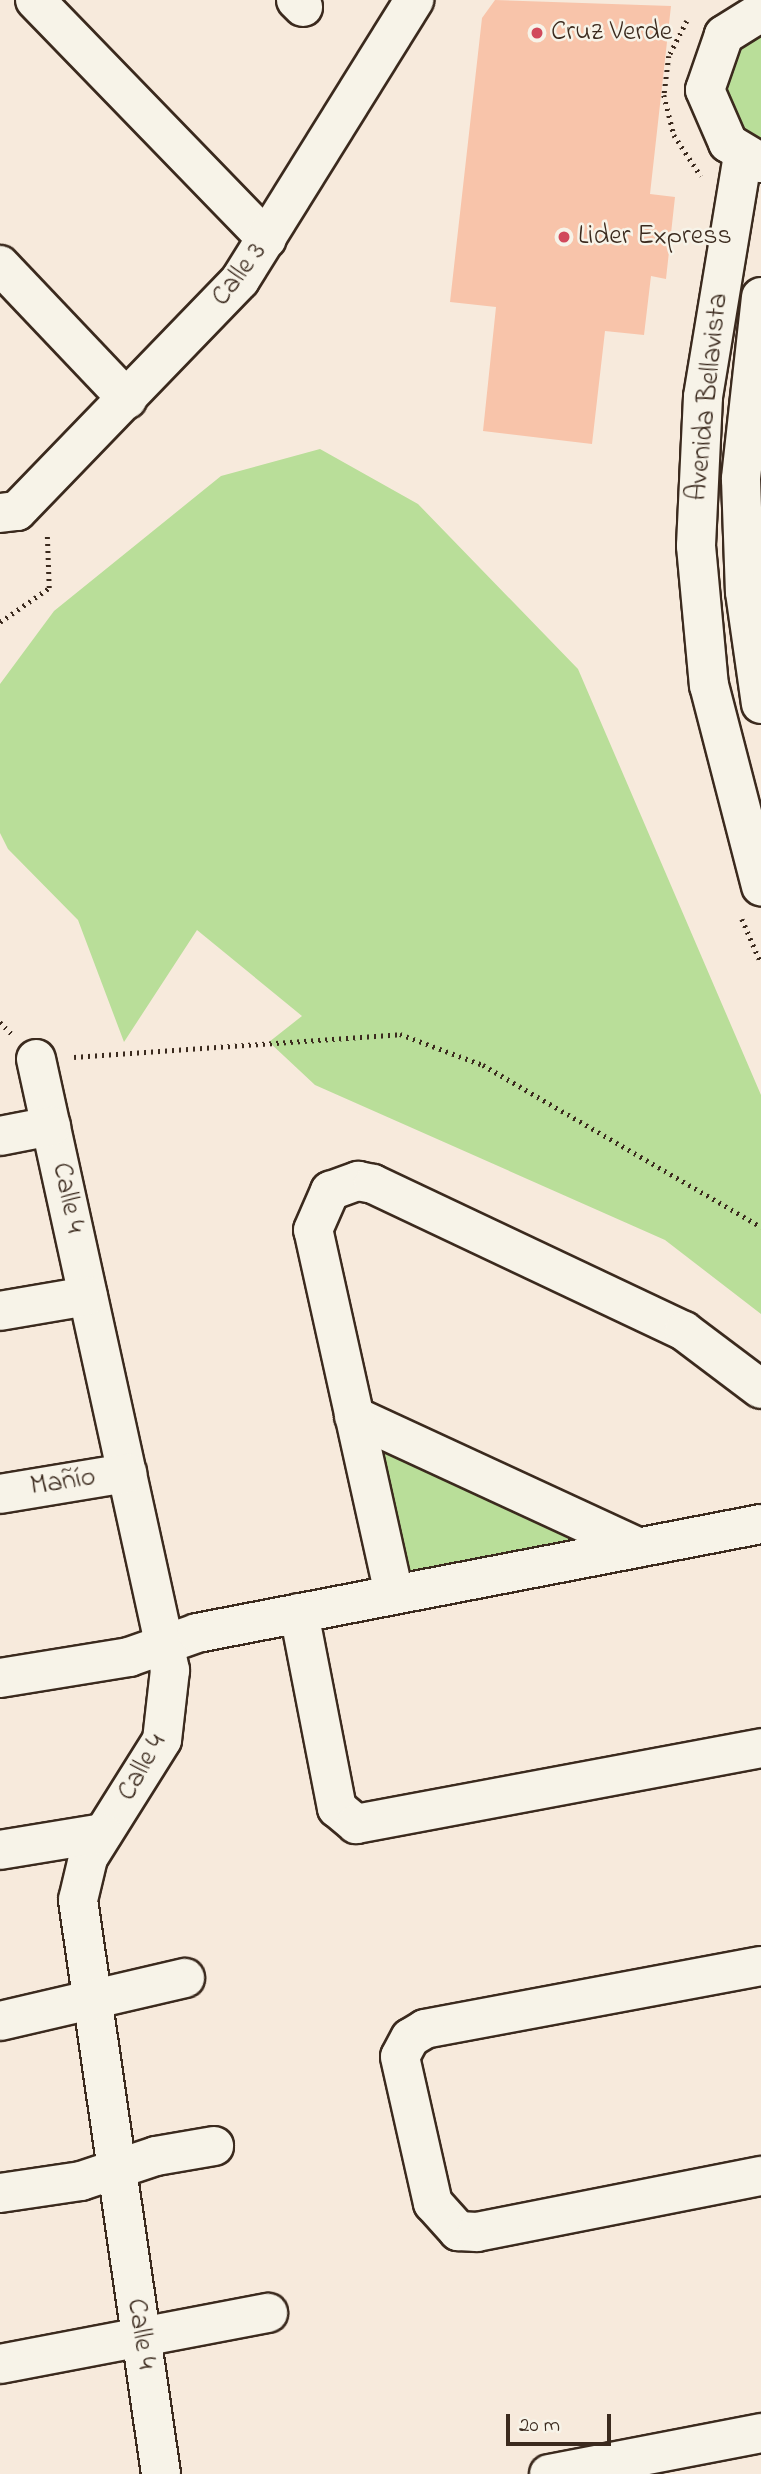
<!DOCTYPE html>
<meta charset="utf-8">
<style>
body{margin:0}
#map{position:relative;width:761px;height:2474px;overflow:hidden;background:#f7eadc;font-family:"Indie Flower",sans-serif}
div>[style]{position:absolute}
.green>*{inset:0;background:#b9de99}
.building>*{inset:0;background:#f8c4aa}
.path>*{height:4.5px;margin-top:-2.25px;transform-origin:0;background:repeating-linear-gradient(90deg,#3b2a1e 0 2px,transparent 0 7px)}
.roads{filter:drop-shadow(2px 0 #3b2a1e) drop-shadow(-2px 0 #3b2a1e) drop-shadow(0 2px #3b2a1e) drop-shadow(0 -2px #3b2a1e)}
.minor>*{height:38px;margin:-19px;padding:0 19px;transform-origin:19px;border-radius:19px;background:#f7f3e8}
.dots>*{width:19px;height:19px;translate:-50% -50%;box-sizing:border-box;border:4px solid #f7f3e8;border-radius:50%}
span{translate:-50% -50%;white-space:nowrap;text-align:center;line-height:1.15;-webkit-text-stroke:5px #f7f3e8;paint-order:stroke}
.poi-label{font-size:28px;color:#3b2a1e}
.left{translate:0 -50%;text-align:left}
.street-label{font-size:28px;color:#3b2a1e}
.scale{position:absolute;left:506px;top:2414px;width:105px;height:32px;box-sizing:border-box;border:4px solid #3b2a1e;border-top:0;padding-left:9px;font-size:21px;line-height:24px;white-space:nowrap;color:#3b2a1e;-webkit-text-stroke:5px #f7f3e8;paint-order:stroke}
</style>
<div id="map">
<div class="green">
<i style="clip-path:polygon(761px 29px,761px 145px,724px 107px,724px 70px,731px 53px)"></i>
<i style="clip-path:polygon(320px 449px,418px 504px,578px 669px,761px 1095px,761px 1314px,665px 1240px,315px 1085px,269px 1042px,302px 1016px,197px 930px,124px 1042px,78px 920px,8px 849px,0 833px,0 684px,54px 611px,221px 476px)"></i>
<i style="clip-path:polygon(386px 1450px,577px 1533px,578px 1552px,407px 1573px,381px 1457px)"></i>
</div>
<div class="building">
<i style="clip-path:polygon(495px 0,671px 6px,650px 194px,675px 197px,666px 279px,651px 276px,644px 335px,605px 331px,592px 444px,483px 431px,496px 307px,450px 302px,482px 18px)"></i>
</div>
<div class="path">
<i style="left:687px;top:21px;width:39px;rotate:117deg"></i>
<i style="left:669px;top:56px;width:39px;rotate:97deg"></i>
<i style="left:664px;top:95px;width:41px;rotate:76deg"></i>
<i style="left:674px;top:135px;width:49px;rotate:56.6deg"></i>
<i style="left:0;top:622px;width:60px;rotate:-34.8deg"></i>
<i style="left:49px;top:588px;width:55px;rotate:-92.1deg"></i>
<i style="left:742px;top:919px;width:48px;rotate:66.6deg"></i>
<i style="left:0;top:1022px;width:18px;rotate:45deg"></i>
<i style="left:74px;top:1057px;width:327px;rotate:-4deg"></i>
<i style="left:400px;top:1034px;width:89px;rotate:20.5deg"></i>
<i style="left:483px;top:1065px;width:322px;rotate:30.2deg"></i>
</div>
<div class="roads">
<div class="minor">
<i style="left:35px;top:0;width:333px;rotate:45.9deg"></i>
<i style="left:296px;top:0;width:10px;rotate:45deg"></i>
<i style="left:761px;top:12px;width:44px;rotate:148.1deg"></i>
<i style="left:724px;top:35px;width:58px;rotate:109.1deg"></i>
<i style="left:705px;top:90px;width:58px;rotate:66.5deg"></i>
<i style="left:728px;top:143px;width:39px;rotate:31deg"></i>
<i style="left:743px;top:155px;width:245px;rotate:99.4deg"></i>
<i style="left:703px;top:397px;width:149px;rotate:92.7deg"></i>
<i style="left:696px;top:546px;width:140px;rotate:84.7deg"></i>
<i style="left:709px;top:685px;width:208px;rotate:75.5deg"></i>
<i style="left:0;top:265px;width:185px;rotate:46.5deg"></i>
<i style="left:761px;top:297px;width:183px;rotate:96.3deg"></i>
<i style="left:741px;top:479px;width:113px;rotate:88deg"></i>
<i style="left:745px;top:592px;width:113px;rotate:81.9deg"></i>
<i style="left:0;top:513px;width:17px;rotate:-7deg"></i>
<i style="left:17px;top:511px;width:321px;rotate:-46deg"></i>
<i style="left:240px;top:280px;width:330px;rotate:-58.1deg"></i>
<i style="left:36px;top:1059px;width:626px;rotate:77.63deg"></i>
<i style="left:170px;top:1670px;width:70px;rotate:96.5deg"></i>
<i style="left:162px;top:1740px;width:139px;rotate:122.1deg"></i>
<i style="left:88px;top:1858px;width:43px;rotate:103.4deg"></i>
<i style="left:78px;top:1900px;width:580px;rotate:81.77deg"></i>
<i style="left:0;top:1136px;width:52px;rotate:-11.1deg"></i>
<i style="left:0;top:1311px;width:89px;rotate:-9.7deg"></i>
<i style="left:354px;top:1416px;width:313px;rotate:24.8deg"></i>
<i style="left:0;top:1494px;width:129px;rotate:-9.4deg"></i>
<i style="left:394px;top:1594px;width:373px;rotate:-102.5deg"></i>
<i style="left:313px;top:1230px;width:43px;rotate:-66.4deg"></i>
<i style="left:330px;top:1191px;width:30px;rotate:-20deg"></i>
<i style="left:358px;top:1181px;width:15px;rotate:11deg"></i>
<i style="left:373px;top:1184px;width:344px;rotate:25.3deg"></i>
<i style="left:684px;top:1331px;width:96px;rotate:37deg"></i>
<i style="left:299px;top:1613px;width:199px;rotate:79deg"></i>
<i style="left:337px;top:1808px;width:25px;rotate:40deg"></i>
<i style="left:356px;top:1824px;width:412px;rotate:-10.6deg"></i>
<i style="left:0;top:1678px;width:131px;rotate:-9.2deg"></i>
<i style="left:129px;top:1657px;width:72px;rotate:-19.4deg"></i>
<i style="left:197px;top:1633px;width:574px;rotate:-10.94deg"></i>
<i style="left:0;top:1850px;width:104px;rotate:-9.4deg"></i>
<i style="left:761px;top:1966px;width:342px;rotate:169.4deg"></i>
<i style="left:425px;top:2029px;width:17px;rotate:149deg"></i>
<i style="left:410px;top:2038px;width:21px;rotate:118deg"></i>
<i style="left:400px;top:2057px;width:150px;rotate:77.3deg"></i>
<i style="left:433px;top:2203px;width:38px;rotate:48deg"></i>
<i style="left:458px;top:2231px;width:19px;rotate:3deg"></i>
<i style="left:477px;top:2232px;width:289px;rotate:-11.2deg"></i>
<i style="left:0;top:2021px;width:190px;rotate:-13.1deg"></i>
<i style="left:0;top:2193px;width:82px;rotate:-8.4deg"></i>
<i style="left:81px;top:2181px;width:79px;rotate:-18.4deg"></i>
<i style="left:156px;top:2156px;width:59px;rotate:-9.8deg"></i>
<i style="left:0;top:2364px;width:273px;rotate:-10.8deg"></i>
<i style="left:549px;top:2474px;width:216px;rotate:-10.9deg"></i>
</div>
</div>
<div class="dots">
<i style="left:537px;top:33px;background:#d1495b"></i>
<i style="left:564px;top:237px;background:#d1495b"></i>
</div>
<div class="poi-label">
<span class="left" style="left:551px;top:33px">Cruz Verde</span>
<span class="left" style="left:578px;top:237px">Lider Express</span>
</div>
<div class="street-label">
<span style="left:240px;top:275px;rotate:-53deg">Calle 3</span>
<span style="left:709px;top:397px;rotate:-84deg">Avenida Bellavista</span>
<span style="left:67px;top:1198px;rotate:78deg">Calle 4</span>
<span style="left:63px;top:1483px;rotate:-9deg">Mañío</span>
<span style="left:143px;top:1768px;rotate:-61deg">Calle 4</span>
<span style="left:140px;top:2334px;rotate:81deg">Calle 4</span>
</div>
<div class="scale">20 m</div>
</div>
